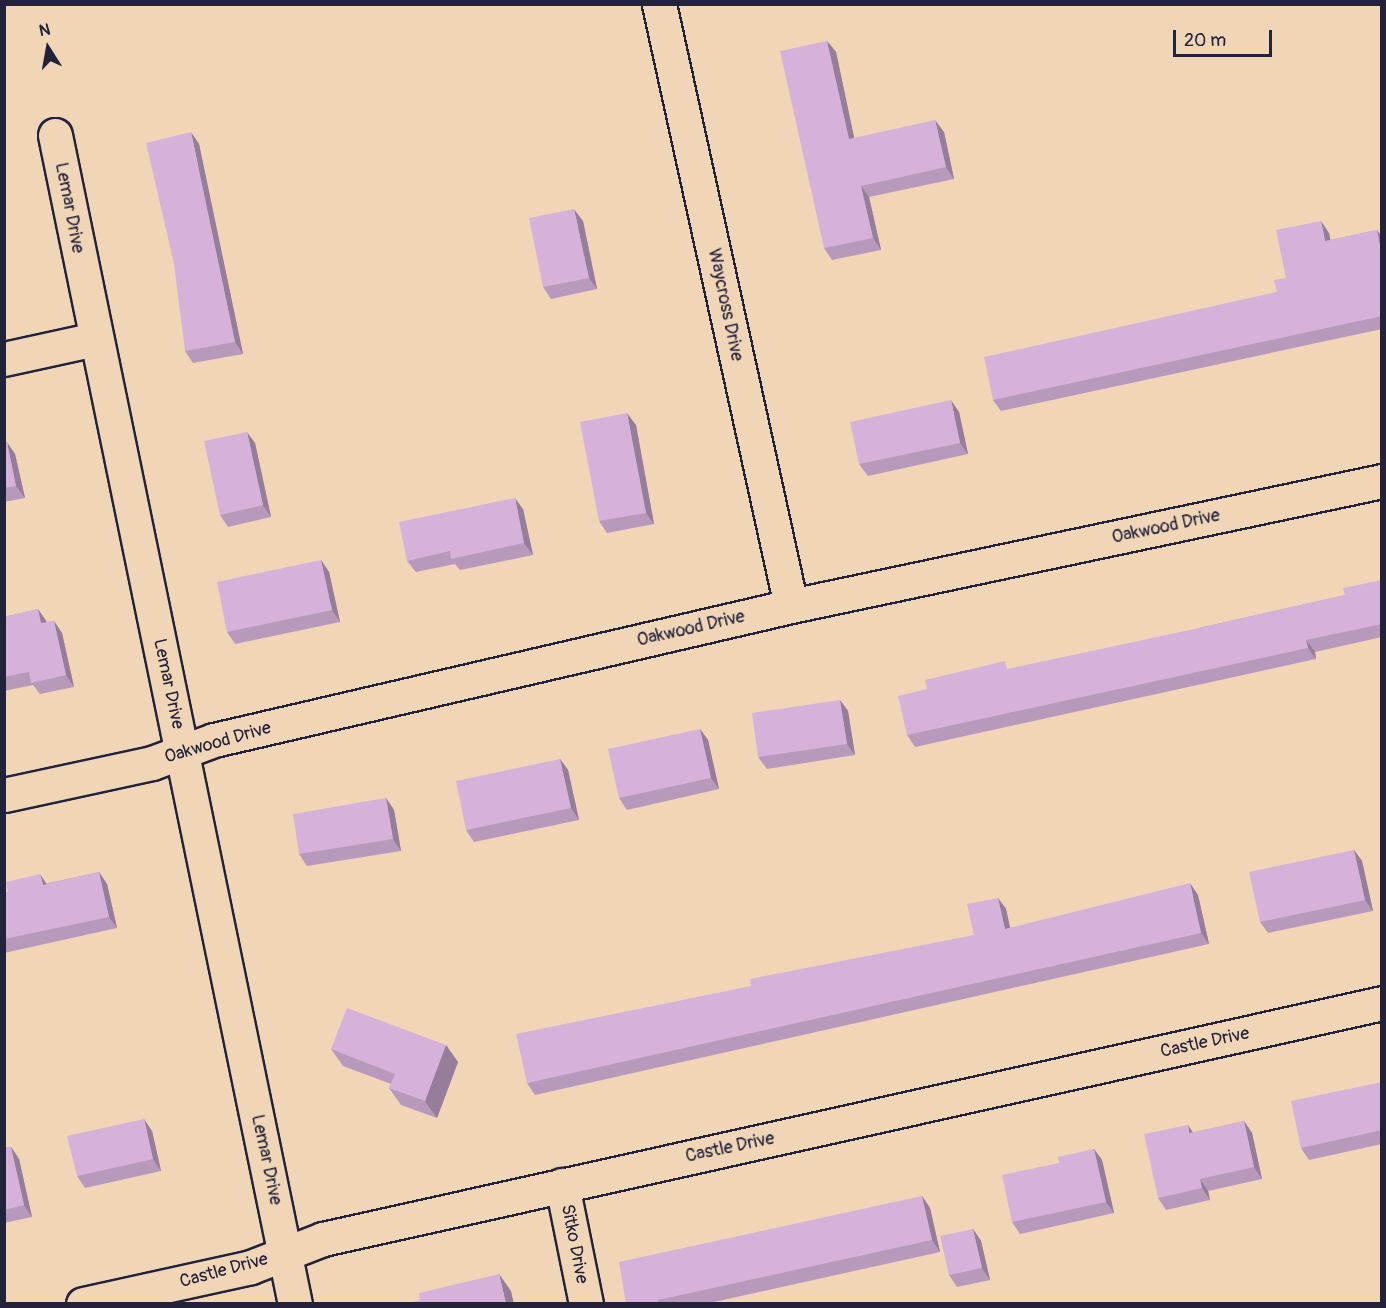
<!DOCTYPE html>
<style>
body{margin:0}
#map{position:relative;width:1386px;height:1308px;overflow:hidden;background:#f0d6b7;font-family:Pangolin,sans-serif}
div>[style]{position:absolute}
.roads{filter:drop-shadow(2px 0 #22223b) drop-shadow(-2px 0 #22223b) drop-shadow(0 2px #22223b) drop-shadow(0 -2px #22223b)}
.minor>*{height:33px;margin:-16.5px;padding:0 16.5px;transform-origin:16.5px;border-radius:16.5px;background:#f0d6b7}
.wall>*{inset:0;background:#b899bc}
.shaded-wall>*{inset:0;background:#967d99}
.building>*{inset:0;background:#d6b2db}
span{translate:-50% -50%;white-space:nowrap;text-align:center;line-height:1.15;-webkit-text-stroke:5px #f0d6b7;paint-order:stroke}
.street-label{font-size:18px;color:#22223b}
.frame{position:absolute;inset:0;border:6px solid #22223b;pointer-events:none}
.north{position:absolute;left:18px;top:18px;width:60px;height:60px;-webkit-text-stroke:4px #f0d6b7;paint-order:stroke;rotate:349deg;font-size:16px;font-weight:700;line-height:24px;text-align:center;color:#22223b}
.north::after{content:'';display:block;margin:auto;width:21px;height:27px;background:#22223b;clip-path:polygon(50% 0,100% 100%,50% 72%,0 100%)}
.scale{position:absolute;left:1173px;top:30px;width:99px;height:27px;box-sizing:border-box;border:3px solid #22223b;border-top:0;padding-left:8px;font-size:18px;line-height:21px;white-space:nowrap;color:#22223b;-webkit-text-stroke:4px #f0d6b7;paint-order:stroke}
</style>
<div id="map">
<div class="roads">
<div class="minor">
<i style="left:659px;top:4px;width:616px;rotate:77.63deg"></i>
<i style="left:55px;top:135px;width:1193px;rotate:78.4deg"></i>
<i style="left:4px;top:359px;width:94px;rotate:-12.3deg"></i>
<i style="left:4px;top:795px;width:151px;rotate:-12.2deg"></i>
<i style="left:152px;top:763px;width:66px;rotate:-20.4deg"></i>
<i style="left:214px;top:740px;width:592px;rotate:-13.07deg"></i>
<i style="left:791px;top:606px;width:604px;rotate:-11.94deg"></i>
<i style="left:562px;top:1185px;width:121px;rotate:78.6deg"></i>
<i style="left:83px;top:1304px;width:172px;rotate:-12.4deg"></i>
<i style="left:251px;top:1267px;width:77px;rotate:-21.3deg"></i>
<i style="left:323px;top:1239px;width:1085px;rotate:-12.56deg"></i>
</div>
</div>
<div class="wall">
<i style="clip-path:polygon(827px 41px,836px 52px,854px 138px,944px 132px,954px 179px,869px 197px,881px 250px,832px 260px,824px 248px)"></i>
<i style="clip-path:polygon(199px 144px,243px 354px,193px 363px,185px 351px)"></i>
<i style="clip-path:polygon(583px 221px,597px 289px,551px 299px,543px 287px)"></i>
<i style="clip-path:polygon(1377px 230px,1382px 237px,1382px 329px,1001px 411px,993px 400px,1277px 292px,1286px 278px,1329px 233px,1330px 240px)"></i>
<i style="clip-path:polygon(959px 412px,968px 454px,868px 476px,859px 464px)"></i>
<i style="clip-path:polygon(636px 425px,654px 524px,607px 533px,599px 521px)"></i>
<i style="clip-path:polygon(4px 442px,15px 454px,25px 498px,4px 502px)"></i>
<i style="clip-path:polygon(255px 443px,271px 517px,228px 527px,220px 515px)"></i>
<i style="clip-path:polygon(523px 509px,533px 555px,460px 570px,455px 564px,416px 572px,407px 561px)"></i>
<i style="clip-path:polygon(321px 560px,329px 572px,340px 622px,235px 644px,227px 632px)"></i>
<i style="clip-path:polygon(1382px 580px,1382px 637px,1315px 652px,1316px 659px,915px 747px,907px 735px,1199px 628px,1345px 595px)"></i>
<i style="clip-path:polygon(38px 609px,47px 622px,54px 621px,62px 633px,74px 687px,40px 694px,33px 685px,4px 691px,4px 617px)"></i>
<i style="clip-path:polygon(840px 700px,848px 711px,855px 755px,767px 769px,758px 757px)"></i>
<i style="clip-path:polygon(700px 729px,708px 740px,719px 789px,627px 810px,619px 798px)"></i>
<i style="clip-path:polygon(560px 759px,568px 770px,579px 820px,474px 842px,466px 830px)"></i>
<i style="clip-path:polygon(386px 798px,394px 810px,401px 851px,307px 866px,299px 854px)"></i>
<i style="clip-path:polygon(1354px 850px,1362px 861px,1373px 911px,1268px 933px,1260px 922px)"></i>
<i style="clip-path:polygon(99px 872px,107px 884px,117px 928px,4px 953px,4px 893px)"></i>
<i style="clip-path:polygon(1198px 895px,1209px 944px,535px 1095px,527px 1083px,974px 935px,998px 898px,1006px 909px,1010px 928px)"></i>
<i style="clip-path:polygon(446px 1045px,458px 1062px,437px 1118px,401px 1105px,389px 1088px,391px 1084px,343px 1066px,331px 1049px)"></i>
<i style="clip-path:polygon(1382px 1082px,1382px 1144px,1309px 1160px,1301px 1148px)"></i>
<i style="clip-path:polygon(1244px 1121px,1252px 1133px,1262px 1179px,1208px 1191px,1210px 1200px,1166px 1210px,1158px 1198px,1193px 1133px)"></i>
<i style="clip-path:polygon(152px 1131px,161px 1171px,85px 1188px,77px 1176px)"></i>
<i style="clip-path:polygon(11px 1147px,19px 1159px,32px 1217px,4px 1223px,4px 1148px)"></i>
<i style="clip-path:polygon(1094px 1149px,1102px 1160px,1114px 1213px,1020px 1234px,1012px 1222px,1059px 1163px)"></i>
<i style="clip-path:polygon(922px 1196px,930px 1208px,940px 1252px,705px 1304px,626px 1304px)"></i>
<i style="clip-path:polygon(973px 1229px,981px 1241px,990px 1280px,957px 1287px,949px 1275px)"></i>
</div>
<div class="shaded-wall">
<i style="clip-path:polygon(827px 41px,836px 52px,857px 151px,849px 139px)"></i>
<i style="clip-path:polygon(935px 120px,944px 132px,954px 179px,946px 167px)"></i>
<i style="clip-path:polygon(191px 132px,199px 144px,243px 354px,235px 342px)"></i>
<i style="clip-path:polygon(861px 186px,869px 197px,881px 250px,873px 238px)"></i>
<i style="clip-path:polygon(574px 209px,583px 221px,597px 289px,589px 278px)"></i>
<i style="clip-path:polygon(1321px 221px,1329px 233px,1333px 253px,1325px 241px)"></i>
<i style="clip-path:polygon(1377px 230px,1382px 237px,1382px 248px,1380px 246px)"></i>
<i style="clip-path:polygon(951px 400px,959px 412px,968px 454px,960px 443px)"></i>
<i style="clip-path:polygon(627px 413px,636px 425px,654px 524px,646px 513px)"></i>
<i style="clip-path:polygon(247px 432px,255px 443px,271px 517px,263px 505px)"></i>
<i style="clip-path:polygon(7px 442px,15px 454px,25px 498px,16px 486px)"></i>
<i style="clip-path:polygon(515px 498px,523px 509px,533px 555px,524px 543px)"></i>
<i style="clip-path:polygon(321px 560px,329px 572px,340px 622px,332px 610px)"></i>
<i style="clip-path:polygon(38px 609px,46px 621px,50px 635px,41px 623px)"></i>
<i style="clip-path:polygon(54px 621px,62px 633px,74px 687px,66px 675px)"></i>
<i style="clip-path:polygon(1306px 640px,1315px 652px,1316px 659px,1308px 648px)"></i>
<i style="clip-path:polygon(840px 700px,848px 711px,855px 755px,847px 744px)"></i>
<i style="clip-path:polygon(700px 729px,708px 740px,719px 789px,711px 778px)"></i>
<i style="clip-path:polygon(560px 759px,568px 770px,579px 820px,571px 808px)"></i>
<i style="clip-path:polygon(386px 798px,394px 810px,401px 851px,393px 839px)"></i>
<i style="clip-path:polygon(1354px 850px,1362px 861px,1373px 911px,1365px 900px)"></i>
<i style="clip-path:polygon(99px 872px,107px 884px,117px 928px,109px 917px)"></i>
<i style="clip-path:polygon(40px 874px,48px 886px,43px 885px)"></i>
<i style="clip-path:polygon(1190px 883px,1198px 895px,1209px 944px,1201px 933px)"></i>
<i style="clip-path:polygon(998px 898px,1006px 909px,1013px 941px,1005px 929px)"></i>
<i style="clip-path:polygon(446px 1045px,458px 1062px,437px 1118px,425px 1101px)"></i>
<i style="clip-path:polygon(144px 1119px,152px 1131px,161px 1171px,153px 1159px)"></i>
<i style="clip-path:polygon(1244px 1121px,1252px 1133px,1262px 1179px,1254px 1167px)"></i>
<i style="clip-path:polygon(1188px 1125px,1196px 1137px,1189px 1133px)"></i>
<i style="clip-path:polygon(11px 1147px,19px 1159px,32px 1217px,24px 1205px)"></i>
<i style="clip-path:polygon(1094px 1149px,1102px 1160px,1114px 1213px,1106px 1202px)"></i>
<i style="clip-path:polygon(1200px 1179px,1208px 1191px,1210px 1200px,1202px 1188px)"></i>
<i style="clip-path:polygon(922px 1196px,930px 1208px,940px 1252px,932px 1240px)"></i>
<i style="clip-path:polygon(973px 1229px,981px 1241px,990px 1280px,982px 1268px)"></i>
<i style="clip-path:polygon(499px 1274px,511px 1291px,514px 1304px,506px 1304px)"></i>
</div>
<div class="building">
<i style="clip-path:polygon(827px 41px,849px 139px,935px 120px,946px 167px,861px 186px,873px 238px,824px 248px,780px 51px)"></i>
<i style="clip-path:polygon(191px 132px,235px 342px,185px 351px,174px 264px,146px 143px)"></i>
<i style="clip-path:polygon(574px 209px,589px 278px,543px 287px,529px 218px)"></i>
<i style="clip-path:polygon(1321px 221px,1325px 241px,1377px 230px,1380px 246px,1382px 245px,1382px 316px,993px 400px,984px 357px,1277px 292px,1274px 280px,1286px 278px,1276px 230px)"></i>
<i style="clip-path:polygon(951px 400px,960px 443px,859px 464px,850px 422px)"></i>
<i style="clip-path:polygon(627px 413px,646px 513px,599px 521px,580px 422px)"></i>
<i style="clip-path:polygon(247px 432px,263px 505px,220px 515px,204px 441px)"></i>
<i style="clip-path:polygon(4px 442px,7px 442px,16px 486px,4px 488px)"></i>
<i style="clip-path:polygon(515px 498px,524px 543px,451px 559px,450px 551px,407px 561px,399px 522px)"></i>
<i style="clip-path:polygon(321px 560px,332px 610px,227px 632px,217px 582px)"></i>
<i style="clip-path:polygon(1382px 580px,1382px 624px,1306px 640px,1308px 648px,907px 735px,898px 696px,927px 689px,925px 680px,1005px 661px,1007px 669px,1199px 628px,1345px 595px,1343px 588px)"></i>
<i style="clip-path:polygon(38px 609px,41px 623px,54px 621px,66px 675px,31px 683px,29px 672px,4px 677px,4px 617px)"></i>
<i style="clip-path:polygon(840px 700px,847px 744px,758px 757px,752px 713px)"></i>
<i style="clip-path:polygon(700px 729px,711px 778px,619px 798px,608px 749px)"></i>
<i style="clip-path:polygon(560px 759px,571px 808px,466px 830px,456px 781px)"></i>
<i style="clip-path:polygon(386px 798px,393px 839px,299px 854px,293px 814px)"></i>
<i style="clip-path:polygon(1354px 850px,1365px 900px,1260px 922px,1249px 872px)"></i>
<i style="clip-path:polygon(99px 872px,109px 917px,4px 939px,4px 893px,8px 892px,6px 882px,40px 874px,43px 885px)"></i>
<i style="clip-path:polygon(1190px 883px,1201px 933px,527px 1083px,516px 1034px,751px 986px,750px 979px,974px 935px,967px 904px,998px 898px,1005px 929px)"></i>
<i style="clip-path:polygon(347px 1008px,446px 1045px,425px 1101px,389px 1088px,395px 1074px,331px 1049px)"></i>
<i style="clip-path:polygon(1382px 1082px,1382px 1130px,1301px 1148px,1291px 1101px)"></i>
<i style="clip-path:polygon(144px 1119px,153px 1159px,77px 1176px,67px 1136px)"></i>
<i style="clip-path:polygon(1244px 1121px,1254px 1167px,1200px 1179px,1202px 1188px,1158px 1198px,1144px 1134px,1188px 1125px,1189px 1133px)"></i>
<i style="clip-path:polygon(11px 1147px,24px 1205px,4px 1210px,4px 1148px)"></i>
<i style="clip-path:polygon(1094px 1149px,1106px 1202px,1012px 1222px,1002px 1175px,1059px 1163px,1058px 1157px)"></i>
<i style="clip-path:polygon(922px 1196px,932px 1240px,658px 1300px,659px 1304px,626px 1304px,619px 1262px)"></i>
<i style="clip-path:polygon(973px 1229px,982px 1268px,949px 1275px,940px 1236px)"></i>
<i style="clip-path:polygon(499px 1274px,506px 1304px,403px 1304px,420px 1300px,419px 1293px)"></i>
</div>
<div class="street-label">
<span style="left:69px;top:208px;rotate:79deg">Lemar Drive</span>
<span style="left:725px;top:305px;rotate:78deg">Waycross Drive</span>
<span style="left:1166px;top:527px;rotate:-12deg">Oakwood Drive</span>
<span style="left:691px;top:629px;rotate:-13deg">Oakwood Drive</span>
<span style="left:168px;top:684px;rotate:78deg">Lemar Drive</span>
<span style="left:218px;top:743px;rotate:-16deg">Oakwood Drive</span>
<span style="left:1205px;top:1043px;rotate:-12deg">Castle Drive</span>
<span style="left:730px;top:1148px;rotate:-12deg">Castle Drive</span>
<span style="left:266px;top:1160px;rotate:78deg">Lemar Drive</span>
<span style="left:574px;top:1244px;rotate:79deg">Sitko Drive</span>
<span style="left:224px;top:1271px;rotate:-15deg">Castle Drive</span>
</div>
<div class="frame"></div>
<div class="north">N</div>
<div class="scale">20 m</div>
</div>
